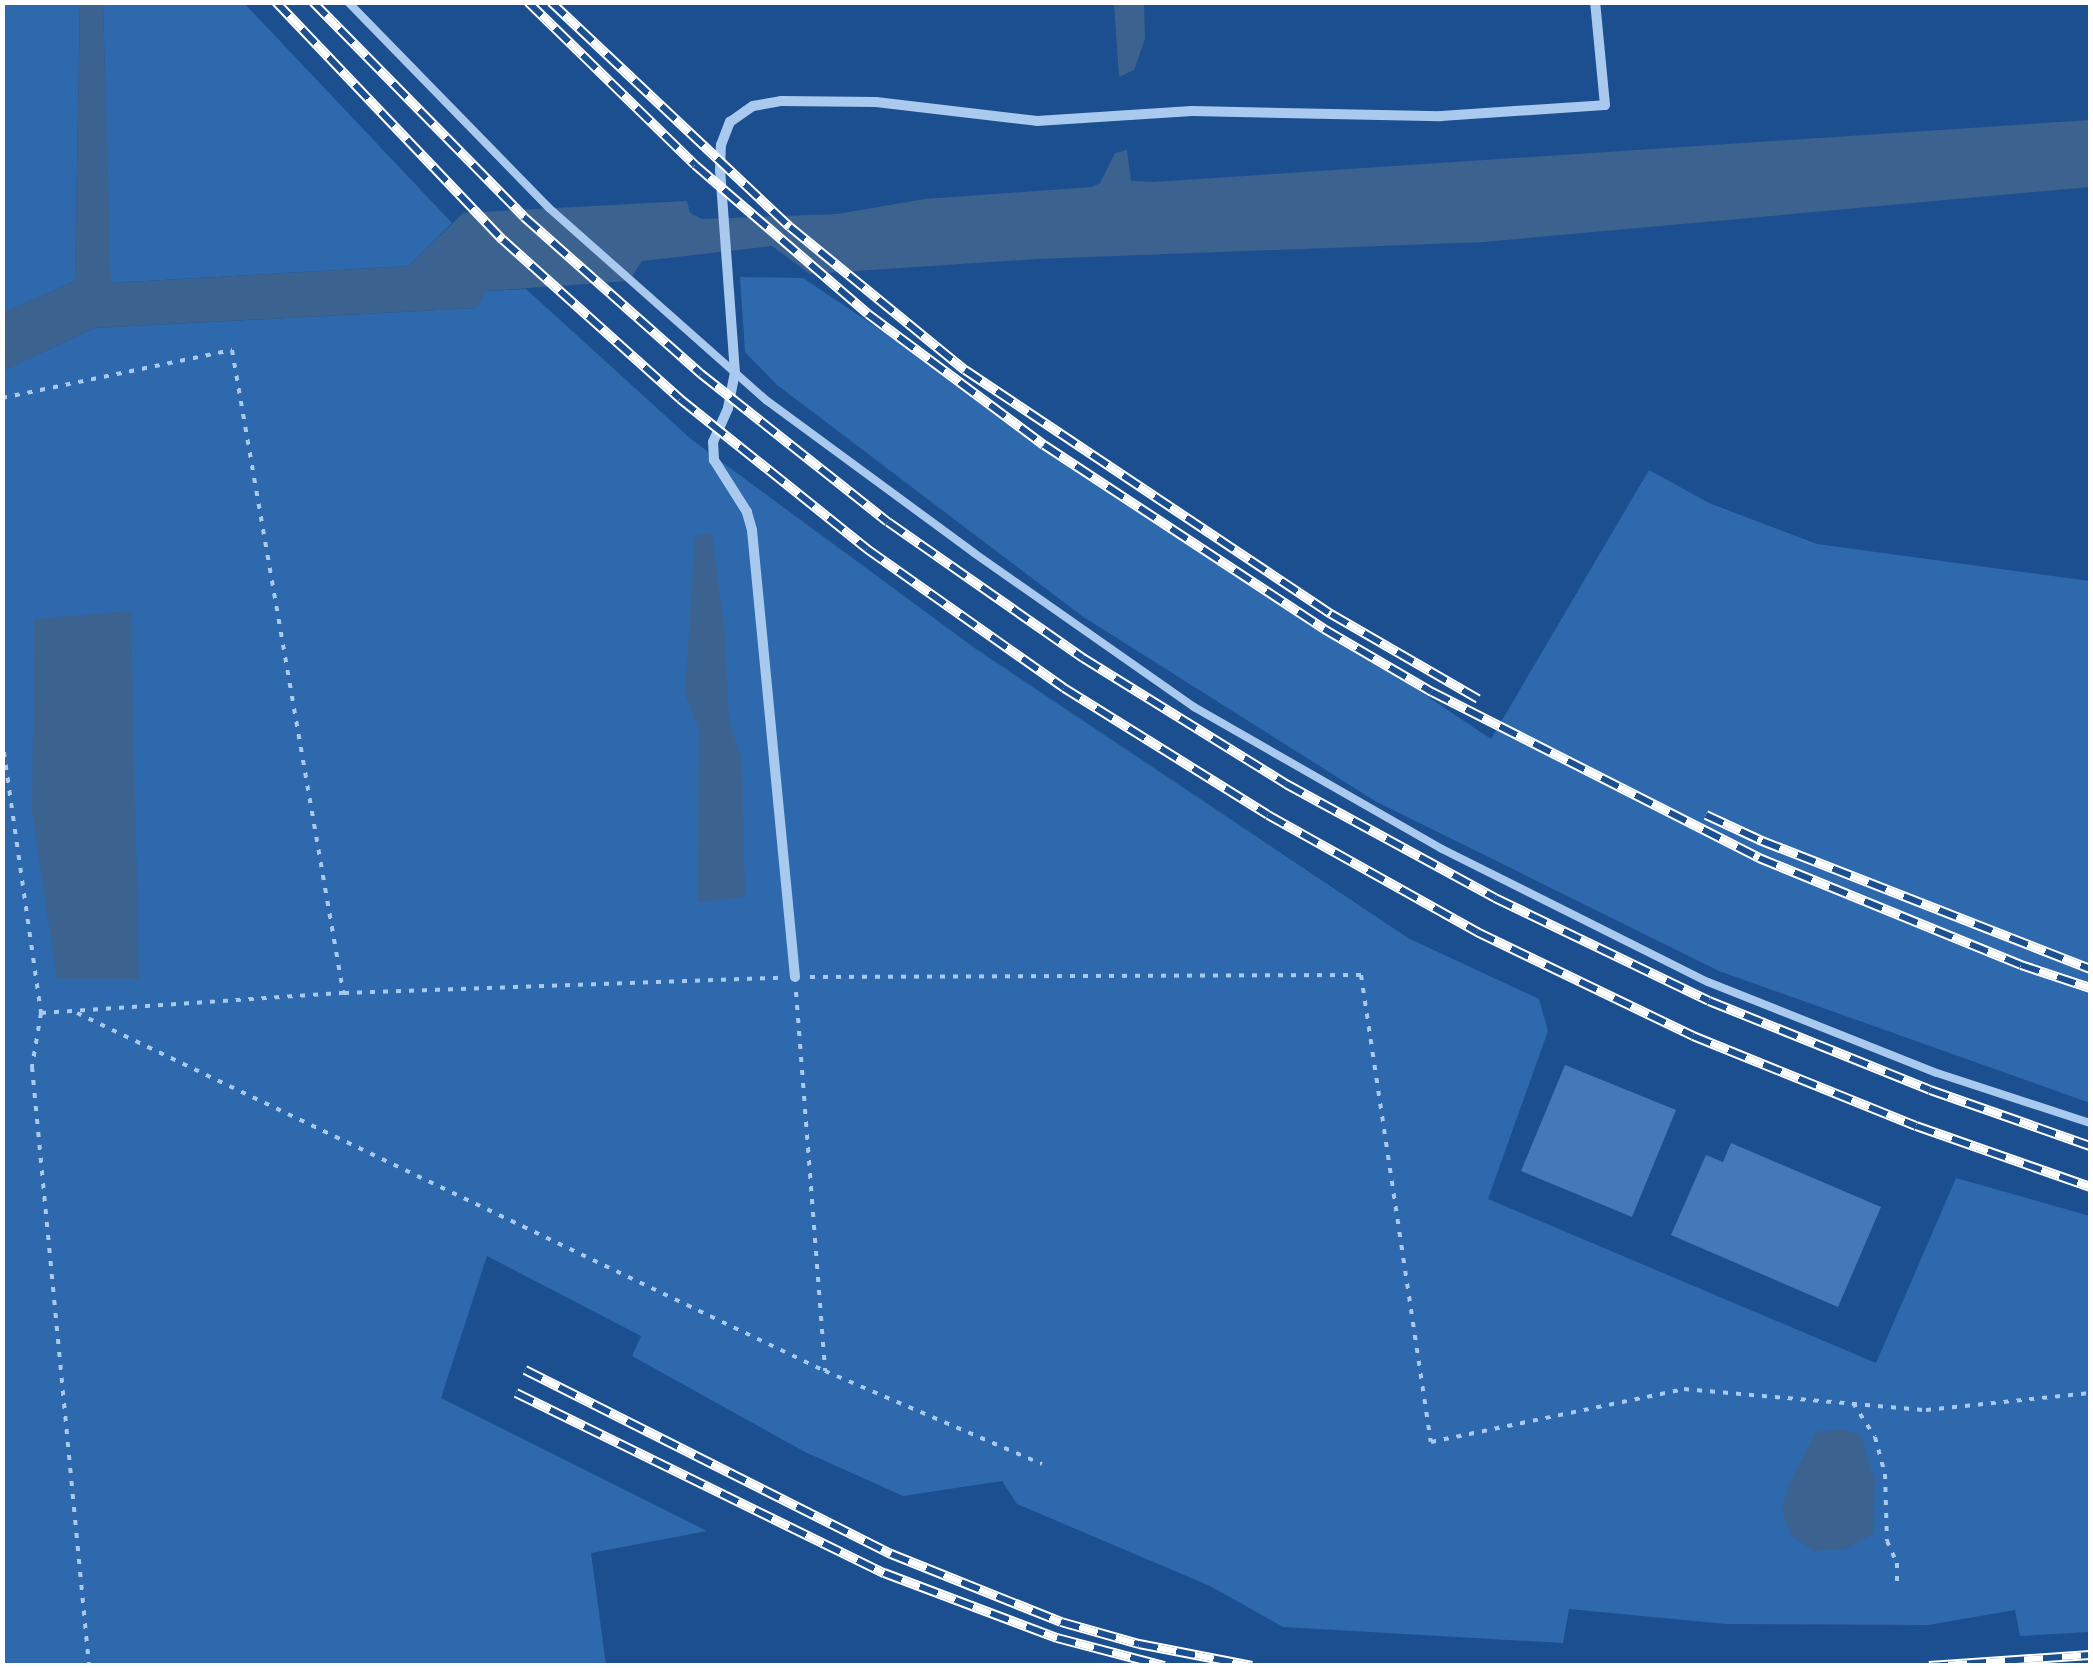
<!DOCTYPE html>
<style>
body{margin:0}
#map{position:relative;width:2093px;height:1668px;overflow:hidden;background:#1b4f8f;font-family:"Archivo Narrow",sans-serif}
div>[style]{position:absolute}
.green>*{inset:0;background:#2e69ad}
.water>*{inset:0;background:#3c6290}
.building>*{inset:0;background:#4478b7}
.path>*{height:4px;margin-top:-2px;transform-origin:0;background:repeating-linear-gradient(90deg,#a9c9ee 0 5px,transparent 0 13px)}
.lane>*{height:8px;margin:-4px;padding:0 4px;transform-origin:4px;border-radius:4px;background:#a9c9ee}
.street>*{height:10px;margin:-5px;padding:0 5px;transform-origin:5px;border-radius:5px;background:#a9c9ee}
.rail>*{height:10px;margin-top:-5px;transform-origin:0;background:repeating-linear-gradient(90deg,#1b4f8f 0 19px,#fff 0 38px);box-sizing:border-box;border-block:2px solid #fff}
span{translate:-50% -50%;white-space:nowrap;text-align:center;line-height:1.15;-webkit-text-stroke:9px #1b4f8f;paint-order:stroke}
.frame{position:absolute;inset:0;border:5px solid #fff;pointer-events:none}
</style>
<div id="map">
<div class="green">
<i style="clip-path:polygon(3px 3px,80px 3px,75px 281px,3px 313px)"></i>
<i style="clip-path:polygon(103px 3px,244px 3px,452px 223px,409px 266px,110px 283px)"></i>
<i style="clip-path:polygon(740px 277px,803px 278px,1491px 739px,1649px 470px,1709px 503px,1817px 544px,2090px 581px,2090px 1103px,1719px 971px,1375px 801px,1082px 616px,777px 385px,745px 352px)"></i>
<i style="clip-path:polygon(526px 289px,692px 440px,976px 649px,1408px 938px,1539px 999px,1548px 1031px,1488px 1199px,1876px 1363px,1956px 1178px,2090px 1216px,2090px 1632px,2020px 1636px,2015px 1610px,1928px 1625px,1726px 1624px,1569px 1609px,1563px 1643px,1283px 1627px,1210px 1586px,1017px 1504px,1002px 1481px,903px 1496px,805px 1452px,632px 1356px,641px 1336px,487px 1256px,441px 1398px,707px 1531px,591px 1553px,606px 1665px,3px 1665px,2px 371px,95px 328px,476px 308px,486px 291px)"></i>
</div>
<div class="water">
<i style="clip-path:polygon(80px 3px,103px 3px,111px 283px,409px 266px,463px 213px,687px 201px,690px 213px,702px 219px,837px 214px,925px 199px,1092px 187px,1100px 183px,1115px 153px,1127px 150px,1131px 181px,1153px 182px,2090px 120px,2090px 187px,1484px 242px,1037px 259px,810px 274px,772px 246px,642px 261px,629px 281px,487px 291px,477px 308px,95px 328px,3px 371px,2px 313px,75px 281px)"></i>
<i style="clip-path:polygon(1114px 3px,1144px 3px,1145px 39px,1134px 70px,1119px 77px)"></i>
<i style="clip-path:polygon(712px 533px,725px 636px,729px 722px,742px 760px,745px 897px,697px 903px,699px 730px,685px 694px,695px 536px)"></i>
<i style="clip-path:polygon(131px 611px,139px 979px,57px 979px,32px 812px,34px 619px)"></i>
<i style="clip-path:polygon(1842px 1429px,1860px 1434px,1875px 1481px,1873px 1534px,1845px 1549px,1814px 1551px,1792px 1536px,1782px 1510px,1788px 1486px,1816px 1432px)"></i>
</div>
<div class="building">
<i style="clip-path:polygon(1565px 1065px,1676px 1110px,1632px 1217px,1521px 1171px)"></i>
<i style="clip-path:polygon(1731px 1143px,1881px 1207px,1838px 1307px,1671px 1235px,1706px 1155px,1723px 1162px)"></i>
</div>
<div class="path">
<i style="left:2px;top:398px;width:235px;rotate:-11.8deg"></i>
<i style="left:232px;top:350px;width:651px;rotate:80.18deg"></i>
<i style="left:2px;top:739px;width:277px;rotate:81.9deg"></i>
<i style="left:41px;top:1013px;width:55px;rotate:99.5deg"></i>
<i style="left:32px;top:1067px;width:602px;rotate:84.56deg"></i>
<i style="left:810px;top:977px;width:551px;rotate:-0.21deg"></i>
<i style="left:1361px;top:975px;width:472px;rotate:81.5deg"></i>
<i style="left:1431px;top:1442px;width:258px;rotate:-11.8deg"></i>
<i style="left:1684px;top:1389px;width:243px;rotate:5deg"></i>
<i style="left:1926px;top:1410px;width:165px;rotate:-5.9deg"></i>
<i style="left:796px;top:992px;width:380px;rotate:85.6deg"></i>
<i style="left:41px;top:1013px;width:304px;rotate:-3.8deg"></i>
<i style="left:344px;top:993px;width:437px;rotate:-2deg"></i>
<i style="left:77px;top:1013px;width:829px;rotate:25.58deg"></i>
<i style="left:825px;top:1371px;width:236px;rotate:23.2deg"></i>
<i style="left:1853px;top:1403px;width:40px;rotate:57.1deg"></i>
<i style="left:1875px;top:1437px;width:38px;rotate:75deg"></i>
<i style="left:1885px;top:1474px;width:67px;rotate:88.3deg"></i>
<i style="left:1887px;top:1541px;width:24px;rotate:66deg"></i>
<i style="left:1897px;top:1563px;width:21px;rotate:90deg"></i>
</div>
<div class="lane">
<i style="left:348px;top:2px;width:288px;rotate:45.7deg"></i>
<i style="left:549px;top:208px;width:290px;rotate:41.5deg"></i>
<i style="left:766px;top:400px;width:258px;rotate:36.3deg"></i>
<i style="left:974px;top:553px;width:269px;rotate:35deg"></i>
<i style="left:1194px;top:707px;width:286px;rotate:29.8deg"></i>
<i style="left:1442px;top:849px;width:297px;rotate:26.6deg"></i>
<i style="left:1708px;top:982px;width:246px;rotate:21.7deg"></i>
<i style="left:1937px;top:1073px;width:161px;rotate:18.1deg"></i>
</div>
<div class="street">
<i style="left:795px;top:977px;width:449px;rotate:-95.5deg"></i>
<i style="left:752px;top:530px;width:19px;rotate:-106deg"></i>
<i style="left:747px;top:512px;width:62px;rotate:-122.4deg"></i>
<i style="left:714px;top:460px;width:18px;rotate:-93deg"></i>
<i style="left:713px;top:442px;width:37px;rotate:-66deg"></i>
<i style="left:728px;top:408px;width:36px;rotate:-79deg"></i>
<i style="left:735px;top:373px;width:203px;rotate:-94.2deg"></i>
<i style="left:720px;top:171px;width:26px;rotate:-88deg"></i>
<i style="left:721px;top:145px;width:25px;rotate:-69deg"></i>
<i style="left:730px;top:122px;width:28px;rotate:-35deg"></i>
<i style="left:753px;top:106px;width:28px;rotate:-10deg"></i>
<i style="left:781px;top:101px;width:95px;rotate:0.6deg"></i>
<i style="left:876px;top:102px;width:162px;rotate:6.7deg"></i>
<i style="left:1037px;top:121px;width:155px;rotate:-3.7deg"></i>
<i style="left:1192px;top:111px;width:249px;rotate:1.2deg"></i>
<i style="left:1441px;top:116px;width:164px;rotate:-3.8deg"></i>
<i style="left:1605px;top:105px;width:103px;rotate:-95.5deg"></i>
</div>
<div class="rail">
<i style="left:276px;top:2px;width:329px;rotate:46.4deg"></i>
<i style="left:503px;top:240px;width:238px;rotate:41.9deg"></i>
<i style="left:680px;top:399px;width:240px;rotate:38.7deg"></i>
<i style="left:867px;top:549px;width:241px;rotate:35.2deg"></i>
<i style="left:1064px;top:688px;width:240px;rotate:31.9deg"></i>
<i style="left:1268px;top:815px;width:240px;rotate:29.2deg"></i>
<i style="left:1477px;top:932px;width:240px;rotate:25.7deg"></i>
<i style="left:1693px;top:1036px;width:240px;rotate:22deg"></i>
<i style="left:1916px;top:1126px;width:184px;rotate:19.3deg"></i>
<i style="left:313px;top:2px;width:301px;rotate:45.5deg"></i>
<i style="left:524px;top:217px;width:237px;rotate:41.6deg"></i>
<i style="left:701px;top:374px;width:238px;rotate:38.4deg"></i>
<i style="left:888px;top:522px;width:238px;rotate:34.9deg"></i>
<i style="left:1083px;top:658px;width:239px;rotate:31.8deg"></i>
<i style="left:1286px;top:784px;width:238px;rotate:28.6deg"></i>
<i style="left:1495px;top:898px;width:237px;rotate:25.7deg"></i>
<i style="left:1709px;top:1001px;width:238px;rotate:21.9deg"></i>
<i style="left:1930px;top:1090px;width:170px;rotate:19.3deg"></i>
<i style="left:528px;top:2px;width:233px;rotate:44.3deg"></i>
<i style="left:695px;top:165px;width:228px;rotate:40.7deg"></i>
<i style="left:868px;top:314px;width:219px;rotate:36.7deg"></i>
<i style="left:1044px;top:445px;width:335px;rotate:33.3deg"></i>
<i style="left:1324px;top:629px;width:125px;rotate:30.3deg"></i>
<i style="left:1432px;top:692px;width:367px;rotate:26.9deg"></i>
<i style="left:1759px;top:858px;width:283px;rotate:22.2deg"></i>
<i style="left:2021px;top:965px;width:73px;rotate:18.4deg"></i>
<i style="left:551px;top:2px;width:328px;rotate:43.3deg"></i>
<i style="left:790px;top:227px;width:226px;rotate:39.3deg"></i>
<i style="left:965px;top:370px;width:440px;rotate:33.7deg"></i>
<i style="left:1331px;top:614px;width:170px;rotate:30deg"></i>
<i style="left:1706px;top:815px;width:62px;rotate:24.9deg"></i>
<i style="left:1762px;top:841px;width:352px;rotate:21.3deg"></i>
<i style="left:525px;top:1370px;width:410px;rotate:26.7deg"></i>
<i style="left:891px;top:1554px;width:183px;rotate:21.8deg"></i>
<i style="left:1061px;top:1622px;width:81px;rotate:15.8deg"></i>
<i style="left:1139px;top:1644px;width:115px;rotate:11deg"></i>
<i style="left:516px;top:1393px;width:410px;rotate:26.1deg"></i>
<i style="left:884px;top:1573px;width:185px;rotate:20.6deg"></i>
<i style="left:1057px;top:1638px;width:111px;rotate:14.7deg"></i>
<i style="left:1929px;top:1666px;width:161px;rotate:-3.9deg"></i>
</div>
<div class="frame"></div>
</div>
